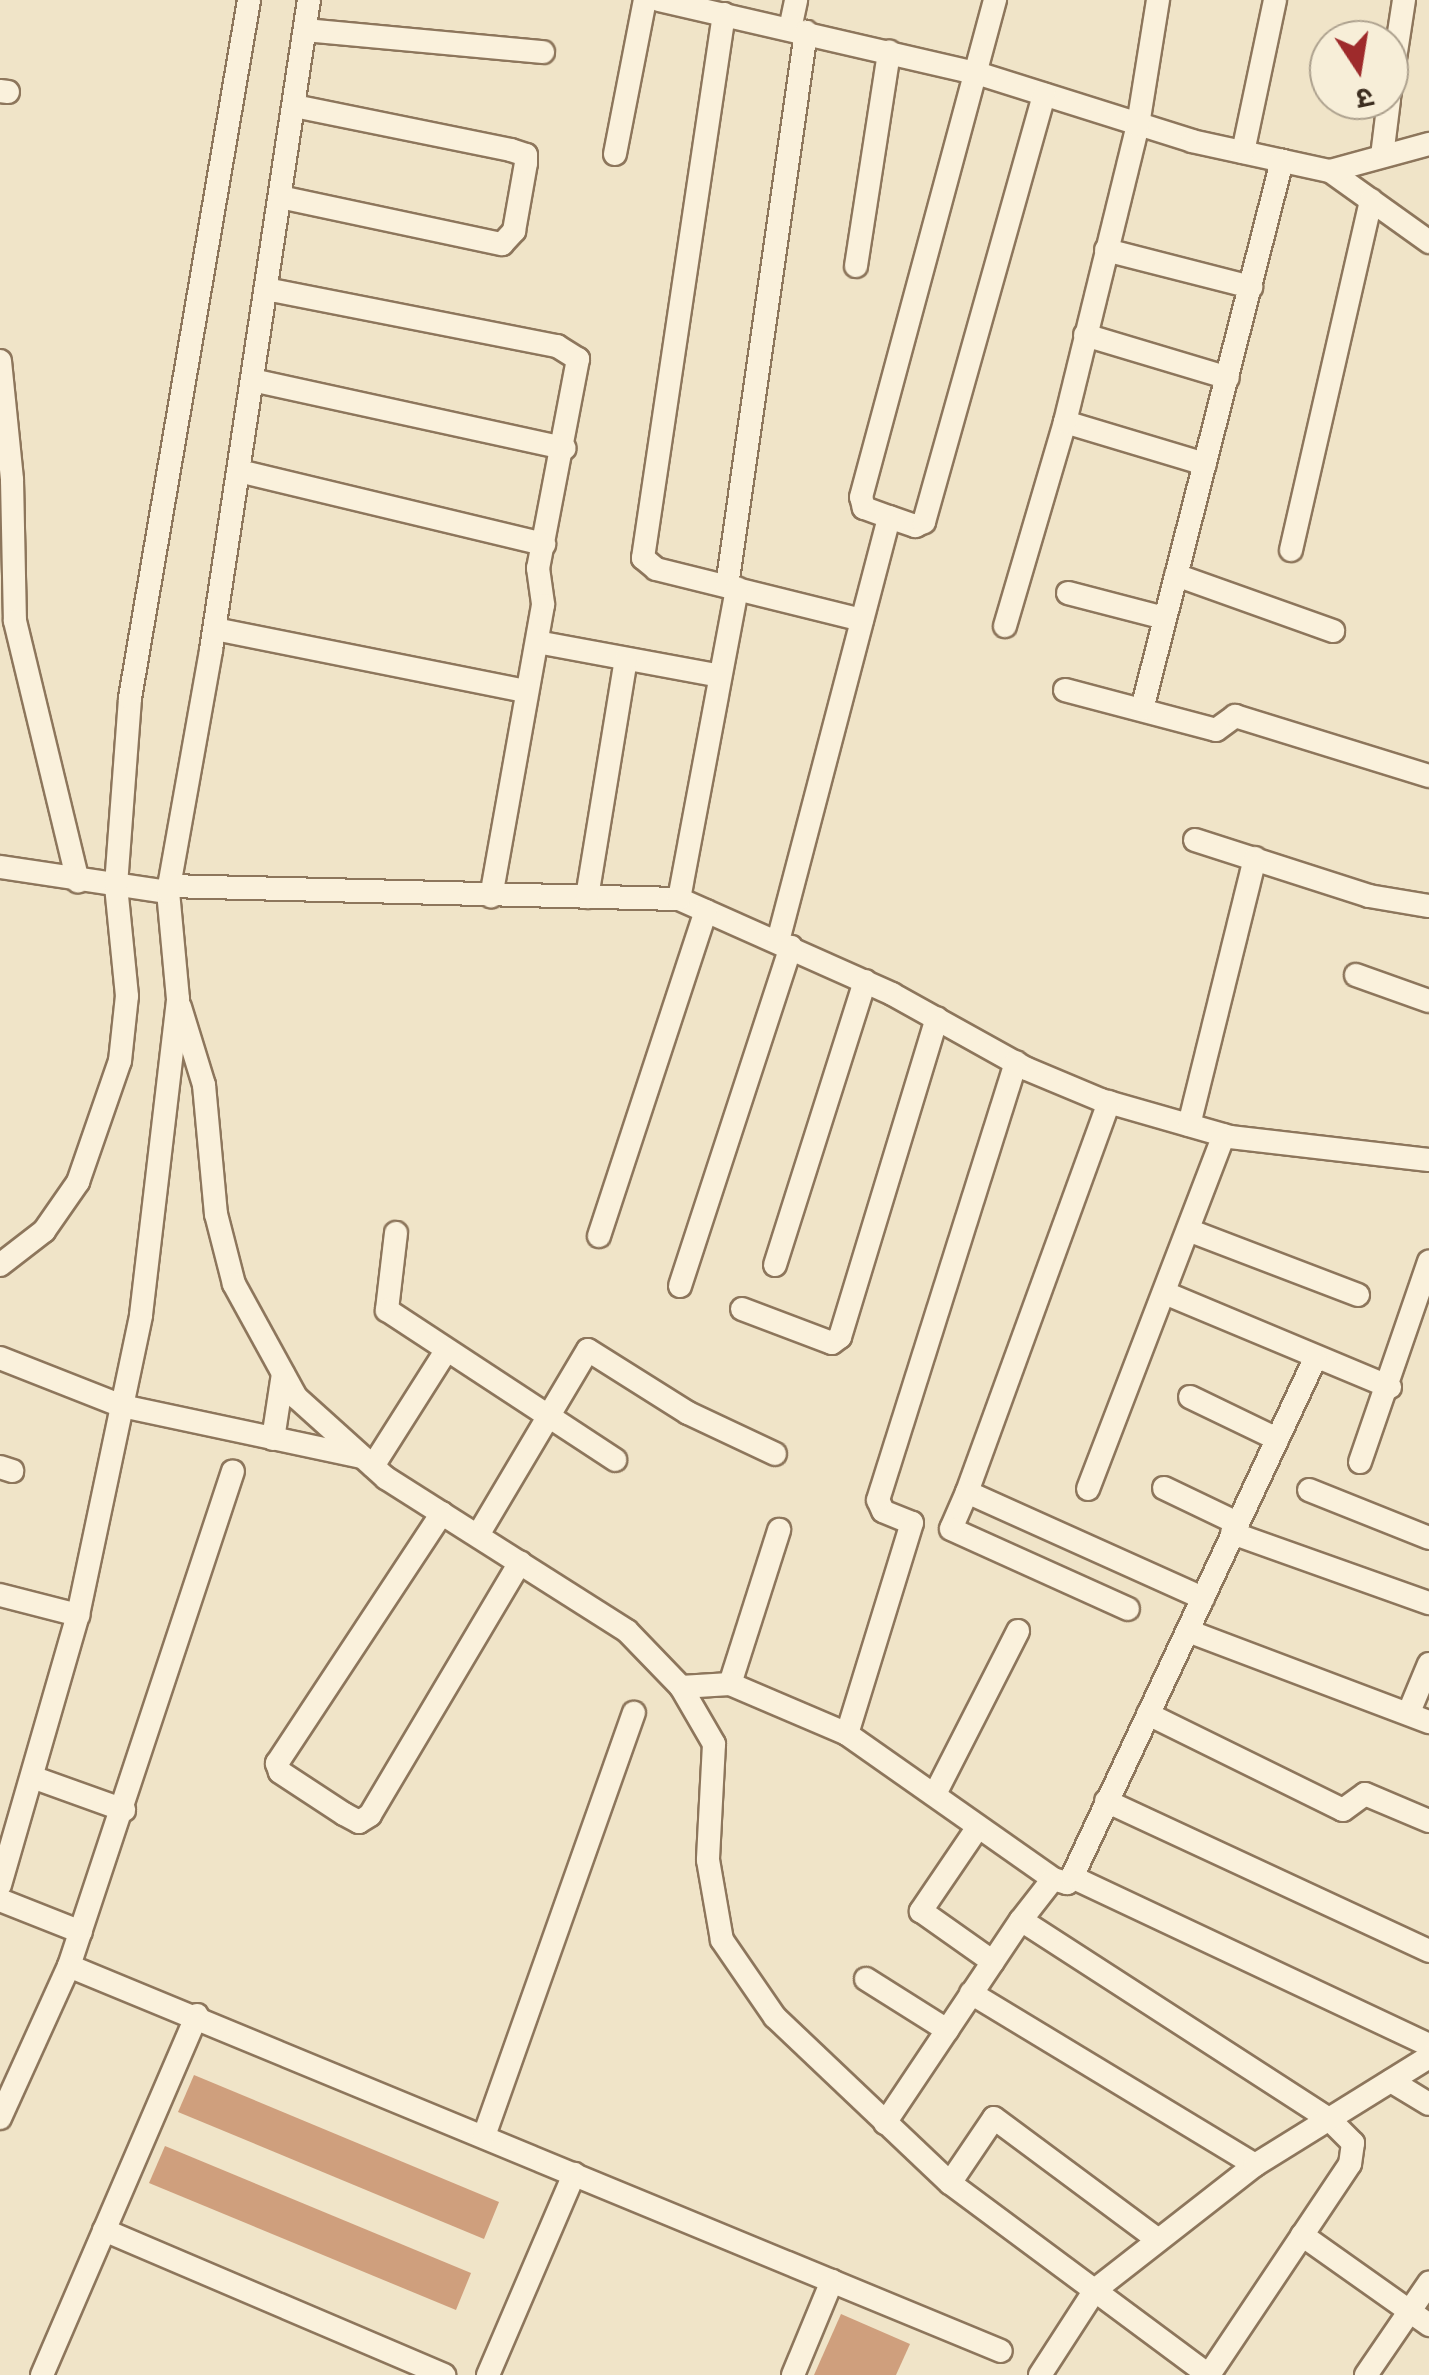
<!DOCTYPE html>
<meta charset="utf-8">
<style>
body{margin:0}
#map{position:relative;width:1429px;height:2375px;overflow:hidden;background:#f0e4c8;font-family:"Crimson Pro","Noto Sans Devanagari",serif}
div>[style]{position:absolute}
.building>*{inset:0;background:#cf9f7d}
.roads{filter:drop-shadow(2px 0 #8d765c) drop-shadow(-2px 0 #8d765c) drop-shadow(0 2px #8d765c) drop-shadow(0 -2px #8d765c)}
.minor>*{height:22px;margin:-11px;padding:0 11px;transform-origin:11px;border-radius:11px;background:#faf1dc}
span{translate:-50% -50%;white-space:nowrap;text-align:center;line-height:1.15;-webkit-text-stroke:8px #f7eed8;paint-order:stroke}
.north{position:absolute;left:1309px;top:20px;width:100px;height:100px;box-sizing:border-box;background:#f7eed8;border:2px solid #ada18e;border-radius:50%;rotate:168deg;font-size:28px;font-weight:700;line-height:40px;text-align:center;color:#3d2e20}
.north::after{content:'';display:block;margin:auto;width:35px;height:45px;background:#9e2a2b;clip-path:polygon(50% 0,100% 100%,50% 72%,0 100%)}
</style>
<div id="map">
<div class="building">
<i style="clip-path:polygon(194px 2075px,499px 2202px,484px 2239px,178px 2112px)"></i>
<i style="clip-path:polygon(165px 2146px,471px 2273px,456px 2310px,149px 2183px)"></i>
<i style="clip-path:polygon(841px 2314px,910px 2344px,896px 2375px,814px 2375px)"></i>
</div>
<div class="roads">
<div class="minor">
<i style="left:659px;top:0;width:329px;rotate:13deg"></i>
<i style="left:980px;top:74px;width:222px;rotate:17.5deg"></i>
<i style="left:1192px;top:141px;width:141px;rotate:12.3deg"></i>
<i style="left:1330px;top:171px;width:122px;rotate:35.6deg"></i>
<i style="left:724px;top:14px;width:550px;rotate:98.47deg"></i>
<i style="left:643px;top:558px;width:17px;rotate:40deg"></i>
<i style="left:656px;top:569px;width:212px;rotate:13.9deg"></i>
<i style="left:790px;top:29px;width:30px;rotate:-78deg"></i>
<i style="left:305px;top:30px;width:239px;rotate:5.3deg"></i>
<i style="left:0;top:91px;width:8px;rotate:7deg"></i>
<i style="left:1389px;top:98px;width:99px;rotate:-81.3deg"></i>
<i style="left:1243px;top:152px;width:155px;rotate:-78.1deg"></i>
<i style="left:615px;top:154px;width:157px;rotate:-79deg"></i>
<i style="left:1382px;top:156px;width:56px;rotate:-82.9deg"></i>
<i style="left:1330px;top:171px;width:103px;rotate:-15.3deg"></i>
<i style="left:280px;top:197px;width:227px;rotate:12deg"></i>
<i style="left:502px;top:244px;width:18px;rotate:-47deg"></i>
<i style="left:514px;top:231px;width:69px;rotate:-80deg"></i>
<i style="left:526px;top:163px;width:8px;rotate:-90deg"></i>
<i style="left:526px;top:155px;width:16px;rotate:-162deg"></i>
<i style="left:511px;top:150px;width:221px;rotate:-168.5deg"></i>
<i style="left:1106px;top:250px;width:150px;rotate:14.3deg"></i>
<i style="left:856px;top:266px;width:217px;rotate:-81.2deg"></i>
<i style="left:266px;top:289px;width:297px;rotate:11.1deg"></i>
<i style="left:557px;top:346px;width:25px;rotate:32deg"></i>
<i style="left:578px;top:359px;width:213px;rotate:100.8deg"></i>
<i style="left:538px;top:568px;width:37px;rotate:82deg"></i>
<i style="left:543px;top:605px;width:296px;rotate:100.1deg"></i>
<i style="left:1085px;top:335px;width:149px;rotate:16.7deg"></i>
<i style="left:0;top:361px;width:120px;rotate:84.2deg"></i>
<i style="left:12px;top:480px;width:141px;rotate:88.8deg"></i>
<i style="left:15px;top:621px;width:268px;rotate:76.4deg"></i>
<i style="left:252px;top:380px;width:320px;rotate:12.3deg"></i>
<i style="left:1065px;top:422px;width:146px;rotate:16.7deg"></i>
<i style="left:239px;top:471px;width:314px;rotate:13.5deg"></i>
<i style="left:889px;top:517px;width:27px;rotate:-160deg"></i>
<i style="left:864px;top:508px;width:11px;rotate:-105deg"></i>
<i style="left:861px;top:497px;width:515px;rotate:-74.91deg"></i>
<i style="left:1291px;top:550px;width:359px;rotate:-77.1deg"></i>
<i style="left:1176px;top:575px;width:167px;rotate:19.6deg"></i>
<i style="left:727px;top:586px;width:560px;rotate:-81.88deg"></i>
<i style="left:1068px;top:593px;width:100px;rotate:14.5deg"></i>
<i style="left:1005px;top:626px;width:213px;rotate:-73.6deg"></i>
<i style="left:1065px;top:422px;width:306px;rotate:-76.2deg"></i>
<i style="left:1138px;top:125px;width:127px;rotate:-80.9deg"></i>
<i style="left:215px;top:629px;width:317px;rotate:11.3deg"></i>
<i style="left:537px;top:642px;width:186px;rotate:10.5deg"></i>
<i style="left:1065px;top:690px;width:156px;rotate:14.8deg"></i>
<i style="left:1216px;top:730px;width:24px;rotate:-36deg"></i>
<i style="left:1235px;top:716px;width:203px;rotate:17.2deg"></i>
<i style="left:1142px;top:709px;width:566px;rotate:-75.67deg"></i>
<i style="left:1195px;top:840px;width:183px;rotate:17.8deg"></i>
<i style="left:1369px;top:896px;width:61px;rotate:9.5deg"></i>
<i style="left:0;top:867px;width:170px;rotate:8.5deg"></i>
<i style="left:168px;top:886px;width:511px;rotate:1.46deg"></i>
<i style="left:679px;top:899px;width:233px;rotate:24deg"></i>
<i style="left:892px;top:994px;width:154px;rotate:29.1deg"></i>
<i style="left:1027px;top:1069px;width:80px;rotate:22.7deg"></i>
<i style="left:1101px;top:1100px;width:134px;rotate:16deg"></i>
<i style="left:1230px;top:1137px;width:200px;rotate:6.6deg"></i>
<i style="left:587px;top:897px;width:241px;rotate:-80.7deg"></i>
<i style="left:679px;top:899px;width:316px;rotate:-79.4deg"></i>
<i style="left:778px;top:941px;width:438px;rotate:-75.3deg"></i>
<i style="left:889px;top:517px;width:28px;rotate:19deg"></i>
<i style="left:915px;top:526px;width:10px;rotate:-24deg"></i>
<i style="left:924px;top:522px;width:444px;rotate:-74.3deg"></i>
<i style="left:1356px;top:975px;width:77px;rotate:19.6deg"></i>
<i style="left:180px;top:1007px;width:82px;rotate:72.9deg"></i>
<i style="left:204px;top:1085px;width:130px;rotate:84.7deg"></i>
<i style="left:216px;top:1214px;width:72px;rotate:75.6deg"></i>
<i style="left:234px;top:1284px;width:129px;rotate:61.2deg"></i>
<i style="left:296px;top:1397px;width:121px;rotate:42deg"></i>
<i style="left:386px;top:1478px;width:285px;rotate:32.4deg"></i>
<i style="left:627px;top:1631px;width:78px;rotate:46deg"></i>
<i style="left:681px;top:1687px;width:66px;rotate:59.9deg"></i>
<i style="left:714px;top:1744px;width:116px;rotate:93deg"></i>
<i style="left:708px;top:1860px;width:81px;rotate:80.1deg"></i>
<i style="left:722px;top:1940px;width:93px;rotate:55.5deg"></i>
<i style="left:775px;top:2017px;width:241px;rotate:43.5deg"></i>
<i style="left:950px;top:2183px;width:322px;rotate:36.6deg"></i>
<i style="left:1109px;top:1102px;width:415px;rotate:110deg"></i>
<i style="left:967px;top:1492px;width:259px;rotate:24.2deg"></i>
<i style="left:1189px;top:1125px;width:275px;rotate:-76.1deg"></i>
<i style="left:1188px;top:1230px;width:182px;rotate:20.9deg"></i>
<i style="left:396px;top:1233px;width:78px;rotate:96.7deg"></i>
<i style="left:387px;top:1310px;width:273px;rotate:33.3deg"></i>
<i style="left:599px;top:1236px;width:342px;rotate:-71.8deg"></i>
<i style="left:0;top:1265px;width:56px;rotate:-37.7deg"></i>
<i style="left:44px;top:1231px;width:60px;rotate:-55.2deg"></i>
<i style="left:78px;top:1182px;width:128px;rotate:-70.9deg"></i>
<i style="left:120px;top:1061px;width:65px;rotate:-83.9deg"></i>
<i style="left:127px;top:996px;width:112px;rotate:-95.7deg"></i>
<i style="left:116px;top:885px;width:188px;rotate:-85.7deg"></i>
<i style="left:130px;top:698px;width:708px;rotate:-80.32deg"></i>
<i style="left:775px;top:1265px;width:298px;rotate:-72.4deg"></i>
<i style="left:680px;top:1286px;width:357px;rotate:-71.9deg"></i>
<i style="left:1165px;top:1293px;width:244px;rotate:22.7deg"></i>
<i style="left:742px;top:1309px;width:96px;rotate:20.7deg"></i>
<i style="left:832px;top:1343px;width:10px;rotate:-37deg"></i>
<i style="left:840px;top:1337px;width:333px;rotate:-73.1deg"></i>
<i style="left:0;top:1358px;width:131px;rotate:21.5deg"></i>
<i style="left:122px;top:1406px;width:245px;rotate:12deg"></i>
<i style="left:1190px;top:1397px;width:97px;rotate:25.8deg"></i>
<i style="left:273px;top:1439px;width:66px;rotate:-81.3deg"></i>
<i style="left:1360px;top:1462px;width:212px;rotate:-71deg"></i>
<i style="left:373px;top:1466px;width:136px;rotate:-57.6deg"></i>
<i style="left:0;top:1467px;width:13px;rotate:18deg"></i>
<i style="left:1164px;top:1488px;width:81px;rotate:25.6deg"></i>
<i style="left:1088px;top:1489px;width:379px;rotate:-69deg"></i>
<i style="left:1309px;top:1490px;width:129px;rotate:21.8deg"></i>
<i style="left:967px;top:1492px;width:40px;rotate:113.4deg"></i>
<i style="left:951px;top:1529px;width:194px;rotate:24.3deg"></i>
<i style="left:442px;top:1513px;width:300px;rotate:123.4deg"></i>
<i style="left:277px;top:1763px;width:9px;rotate:72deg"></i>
<i style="left:280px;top:1772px;width:77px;rotate:33.3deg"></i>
<i style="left:344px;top:1814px;width:17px;rotate:28deg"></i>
<i style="left:359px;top:1822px;width:13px;rotate:-32deg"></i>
<i style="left:370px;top:1815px;width:294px;rotate:-59.3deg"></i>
<i style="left:1232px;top:1533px;width:209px;rotate:19.6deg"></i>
<i style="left:478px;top:1535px;width:215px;rotate:-59.3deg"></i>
<i style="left:588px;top:1350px;width:118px;rotate:32.2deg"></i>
<i style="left:688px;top:1413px;width:96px;rotate:25.2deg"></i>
<i style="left:0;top:1595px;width:81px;rotate:14.4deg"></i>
<i style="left:1188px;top:1631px;width:258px;rotate:20.7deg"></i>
<i style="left:730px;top:1684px;width:162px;rotate:-72.3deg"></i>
<i style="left:681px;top:1687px;width:49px;rotate:-3.5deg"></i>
<i style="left:730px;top:1684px;width:127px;rotate:23.1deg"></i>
<i style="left:847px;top:1734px;width:252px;rotate:35.1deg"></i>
<i style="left:1409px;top:1712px;width:52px;rotate:-67.4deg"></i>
<i style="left:1148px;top:1714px;width:217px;rotate:26.2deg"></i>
<i style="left:1343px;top:1810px;width:27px;rotate:-36deg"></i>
<i style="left:1365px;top:1794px;width:69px;rotate:22.9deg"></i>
<i style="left:847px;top:1734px;width:221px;rotate:-72.9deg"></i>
<i style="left:912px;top:1523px;width:31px;rotate:-158deg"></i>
<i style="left:883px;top:1511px;width:12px;rotate:-114deg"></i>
<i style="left:878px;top:1500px;width:459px;rotate:-72.5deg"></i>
<i style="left:32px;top:1777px;width:98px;rotate:19.7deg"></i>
<i style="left:935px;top:1794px;width:183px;rotate:-63deg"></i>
<i style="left:1106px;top:1801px;width:356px;rotate:24.9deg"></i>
<i style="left:978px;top:1827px;width:102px;rotate:124.2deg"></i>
<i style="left:921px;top:1911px;width:88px;rotate:35.3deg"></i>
<i style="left:1072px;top:1877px;width:395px;rotate:25.2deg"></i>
<i style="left:0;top:1885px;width:281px;rotate:-73.9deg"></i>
<i style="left:78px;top:1615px;width:307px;rotate:-78.1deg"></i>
<i style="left:141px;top:1315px;width:318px;rotate:-83.3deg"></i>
<i style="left:178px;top:999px;width:107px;rotate:-95.3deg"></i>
<i style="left:168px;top:892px;width:246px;rotate:-79.9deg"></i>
<i style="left:211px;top:650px;width:657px;rotate:-81.43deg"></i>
<i style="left:0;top:1900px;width:87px;rotate:21.6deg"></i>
<i style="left:1021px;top:1920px;width:367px;rotate:32.9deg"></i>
<i style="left:1329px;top:2119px;width:34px;rotate:45deg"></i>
<i style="left:1353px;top:2143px;width:21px;rotate:98deg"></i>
<i style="left:1350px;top:2164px;width:254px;rotate:123.8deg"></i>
<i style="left:69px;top:1966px;width:521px;rotate:-71.67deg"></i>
<i style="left:866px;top:1979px;width:96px;rotate:32.2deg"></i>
<i style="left:971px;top:1993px;width:332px;rotate:31.2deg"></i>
<i style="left:1391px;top:2081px;width:44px;rotate:31.2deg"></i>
<i style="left:0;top:2118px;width:167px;rotate:-65.6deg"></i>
<i style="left:69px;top:1966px;width:1008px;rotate:22.45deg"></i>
<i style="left:885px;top:2123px;width:244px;rotate:-56.2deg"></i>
<i style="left:1021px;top:1920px;width:52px;rotate:-52deg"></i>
<i style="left:1053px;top:1879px;width:15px;rotate:16deg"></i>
<i style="left:1067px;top:1883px;width:8px;rotate:-50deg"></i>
<i style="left:1072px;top:1877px;width:572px;rotate:-64.87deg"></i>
<i style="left:484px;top:2136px;width:449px;rotate:-70.5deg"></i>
<i style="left:950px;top:2183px;width:78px;rotate:-55.9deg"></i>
<i style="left:994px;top:2118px;width:204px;rotate:36.6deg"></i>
<i style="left:104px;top:2230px;width:370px;rotate:23.1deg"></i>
<i style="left:1302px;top:2235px;width:156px;rotate:35.3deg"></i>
<i style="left:42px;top:2375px;width:392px;rotate:-66.7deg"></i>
<i style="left:488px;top:2375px;width:219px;rotate:-66.8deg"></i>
<i style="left:793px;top:2375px;width:102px;rotate:-67.5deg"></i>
<i style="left:1040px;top:2375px;width:101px;rotate:-57.1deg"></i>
<i style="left:1095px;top:2290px;width:203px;rotate:-38deg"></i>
<i style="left:1255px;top:2165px;width:205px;rotate:-31.8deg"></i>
<i style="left:1366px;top:2375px;width:112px;rotate:-55.6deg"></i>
</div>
</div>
<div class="north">उ</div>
</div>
